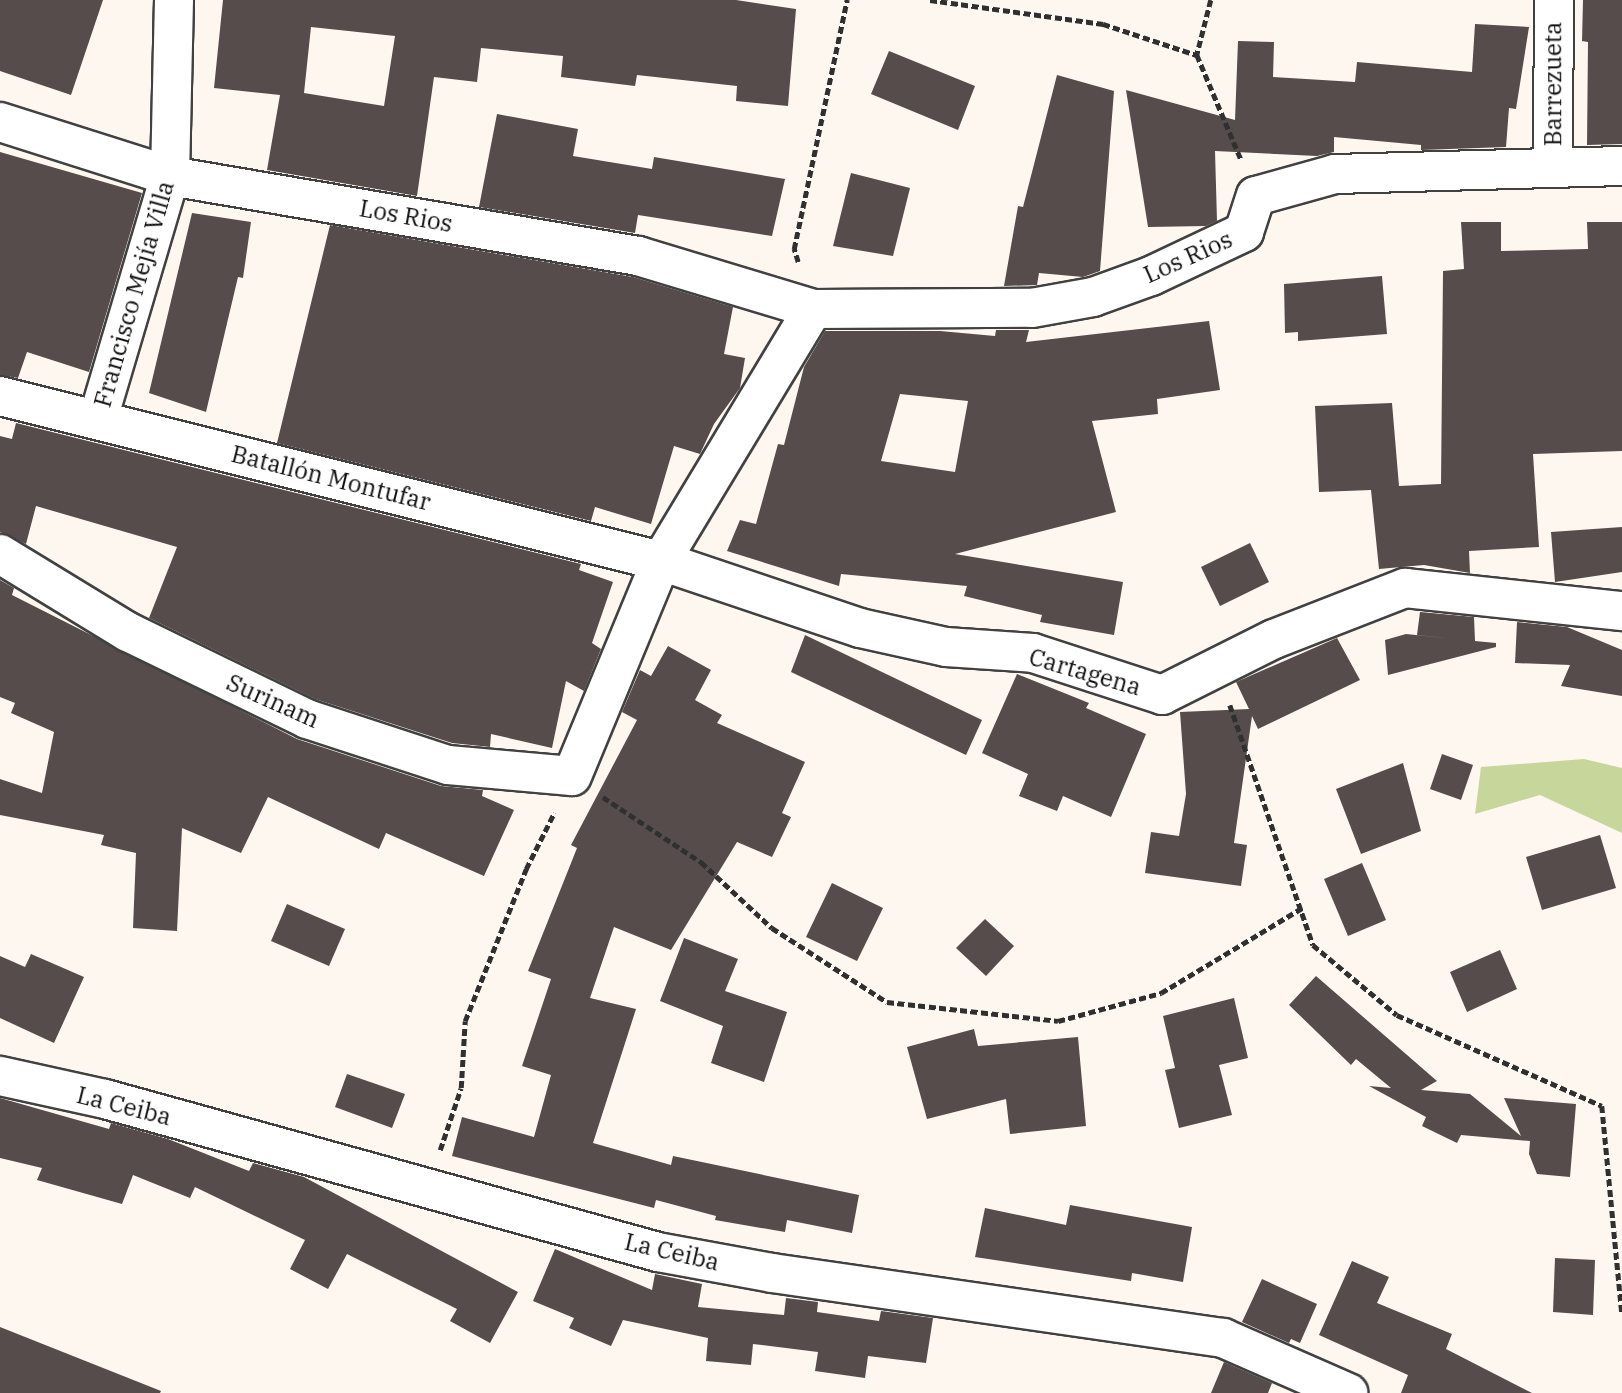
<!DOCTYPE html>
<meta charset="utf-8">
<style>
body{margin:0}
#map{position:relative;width:1622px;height:1393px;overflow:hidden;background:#fef7ef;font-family:"IBM Plex Serif",serif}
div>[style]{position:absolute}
.forest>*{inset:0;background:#c7d79b}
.building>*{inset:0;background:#564c4b}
.path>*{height:4.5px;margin-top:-2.25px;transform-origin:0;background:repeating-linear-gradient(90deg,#303030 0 7px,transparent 0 10.5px)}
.roads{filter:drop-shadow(2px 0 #414141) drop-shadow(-2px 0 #414141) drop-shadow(0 2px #414141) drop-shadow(0 -2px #414141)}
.minor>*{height:38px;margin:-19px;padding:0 19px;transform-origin:19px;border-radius:19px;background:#fff}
span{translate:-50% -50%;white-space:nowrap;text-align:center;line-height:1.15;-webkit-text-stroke:7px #fff;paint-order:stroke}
.street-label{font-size:24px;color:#0e0e0e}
</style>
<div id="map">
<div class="forest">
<i style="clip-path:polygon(1584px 759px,1622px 768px,1622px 833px,1540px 795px,1475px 814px,1481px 767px)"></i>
</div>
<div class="building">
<i style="clip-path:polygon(0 0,103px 0,71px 95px,0 71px)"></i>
<i style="clip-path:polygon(evenodd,223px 0,736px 0,796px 9px,788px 106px,736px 101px,737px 86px,637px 75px,635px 86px,561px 77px,563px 56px,481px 48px,477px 82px,434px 77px,417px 196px,267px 170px,280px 95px,214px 88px,223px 0,311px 27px,395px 36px,384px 106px,304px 93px,311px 27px)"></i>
<i style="clip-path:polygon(1583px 0,1622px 0,1622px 144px,1587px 145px,1588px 42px,1582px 41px)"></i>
<i style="clip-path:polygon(1475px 24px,1529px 27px,1516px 109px,1509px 108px,1506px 147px,1421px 150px,1421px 145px,1334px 137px,1334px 152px,1317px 156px,1215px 151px,1217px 221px,1206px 226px,1148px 227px,1126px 90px,1235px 120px,1238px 41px,1274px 42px,1273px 77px,1355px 82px,1357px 62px,1472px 72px)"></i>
<i style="clip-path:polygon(889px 51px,975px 86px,958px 130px,871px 94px)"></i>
<i style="clip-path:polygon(1057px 75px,1114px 91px,1100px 271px,1083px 277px,1039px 273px,1037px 285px,1004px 286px,1018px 206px,1023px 207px)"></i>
<i style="clip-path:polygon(497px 114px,578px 129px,573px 156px,652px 169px,654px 157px,785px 179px,772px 236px,638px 215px,635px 233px,479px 207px)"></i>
<i style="clip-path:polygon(0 152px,142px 193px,89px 372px,27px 352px,18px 378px,0 375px)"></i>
<i style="clip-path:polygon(851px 173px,910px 188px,893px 256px,833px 246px)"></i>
<i style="clip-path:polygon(192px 213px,251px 222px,243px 278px,238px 277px,206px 412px,149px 393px)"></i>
<i style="clip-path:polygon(1461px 222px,1501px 222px,1501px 251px,1588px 249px,1587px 222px,1622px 222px,1622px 451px,1533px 454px,1539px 547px,1469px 551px,1470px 573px,1424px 565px,1379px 569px,1371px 490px,1319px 492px,1315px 406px,1392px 403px,1399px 486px,1441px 484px,1443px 271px,1464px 269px)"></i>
<i style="clip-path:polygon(330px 225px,633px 277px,733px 307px,724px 354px,745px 358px,740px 388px,714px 424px,700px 454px,674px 446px,651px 524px,595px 507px,591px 521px,277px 443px)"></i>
<i style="clip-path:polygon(1382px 276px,1387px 334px,1298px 341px,1298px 332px,1285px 333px,1284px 284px)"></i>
<i style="clip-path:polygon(evenodd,1209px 321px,1220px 390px,1157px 399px,1158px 414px,1092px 421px,1116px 512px,955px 554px,1123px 582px,1114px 635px,1040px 622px,1042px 615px,964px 596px,967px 586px,841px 574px,839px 586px,727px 551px,740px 520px,756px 524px,778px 444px,784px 445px,804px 367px,825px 331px,940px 331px,995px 336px,996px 330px,1029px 330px,1026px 342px,1209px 321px,900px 394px,968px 401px,955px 472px,881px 461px,900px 394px)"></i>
<i style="clip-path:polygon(16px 423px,581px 564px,579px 570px,613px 582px,592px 643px,601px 649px,584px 691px,566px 681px,552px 748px,491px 734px,490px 747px,452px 743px,315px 699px,149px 618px,177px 547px,36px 506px,26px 544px,0 532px,0 436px,12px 439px)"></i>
<i style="clip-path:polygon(1622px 527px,1622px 572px,1555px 582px,1551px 532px)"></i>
<i style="clip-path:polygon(1250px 543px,1269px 582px,1220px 606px,1201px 567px)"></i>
<i style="clip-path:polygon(0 580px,14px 588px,12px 595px,297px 739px,441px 786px,483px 790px,482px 796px,514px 810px,484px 876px,386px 833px,379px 849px,268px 797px,241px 853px,182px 828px,177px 931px,133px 928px,136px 853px,101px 845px,104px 835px,0 815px,0 779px,42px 793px,54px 732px,11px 713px,15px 703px,0 697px)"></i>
<i style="clip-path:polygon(1420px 612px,1474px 617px,1475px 641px,1496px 643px,1496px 647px,1388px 675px,1385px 640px,1406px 634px,1455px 639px,1417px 635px)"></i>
<i style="clip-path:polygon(1517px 622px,1567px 627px,1622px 650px,1622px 696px,1561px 686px,1570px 665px,1515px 663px)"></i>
<i style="clip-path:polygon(805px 635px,982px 720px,966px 755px,791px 672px)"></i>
<i style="clip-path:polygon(1337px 638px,1360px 680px,1258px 729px,1252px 716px,1234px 843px,1247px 845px,1241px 886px,1145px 873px,1151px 832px,1179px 836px,1186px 794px,1180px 712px,1249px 709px,1236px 682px)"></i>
<i style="clip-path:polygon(668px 646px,711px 670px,695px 700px,722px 715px,717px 723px,805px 762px,782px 813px,791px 817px,772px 857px,737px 842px,671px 950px,614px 927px,590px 998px,636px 1009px,593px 1143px,671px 1165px,673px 1156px,859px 1195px,852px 1233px,787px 1220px,785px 1232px,715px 1220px,716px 1216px,656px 1200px,654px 1208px,452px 1156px,462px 1117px,534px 1137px,551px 1075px,522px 1066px,551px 979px,528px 971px,577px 848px,571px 845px,637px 720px,622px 712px,640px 670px,651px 676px)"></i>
<i style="clip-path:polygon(1017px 674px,1089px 703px,1086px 708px,1146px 734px,1111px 817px,1063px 796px,1057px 811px,1019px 796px,1028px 774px,982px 753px)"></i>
<i style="clip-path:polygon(1442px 754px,1473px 765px,1461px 800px,1430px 789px)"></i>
<i style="clip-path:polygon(1403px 763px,1421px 831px,1361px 854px,1336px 789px)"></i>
<i style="clip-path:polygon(1600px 835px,1616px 888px,1542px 910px,1526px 857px)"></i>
<i style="clip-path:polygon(1362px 863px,1386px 920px,1348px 936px,1324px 879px)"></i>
<i style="clip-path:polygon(832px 883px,883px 908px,857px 961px,806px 937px)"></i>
<i style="clip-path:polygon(287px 904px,345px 929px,329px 966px,271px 941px)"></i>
<i style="clip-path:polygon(985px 919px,1014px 946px,986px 976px,956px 948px)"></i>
<i style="clip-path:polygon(684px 938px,738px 959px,725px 991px,787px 1012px,764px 1082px,711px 1063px,723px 1026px,660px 1001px)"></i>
<i style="clip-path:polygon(1500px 950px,1517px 989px,1467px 1012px,1450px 972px)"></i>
<i style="clip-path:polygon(31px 954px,84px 977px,54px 1043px,0 1018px,0 956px,25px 967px)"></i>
<i style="clip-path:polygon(1316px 976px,1437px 1081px,1421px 1090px,1470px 1094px,1521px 1136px,1504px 1098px,1576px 1104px,1570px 1177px,1537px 1174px,1529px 1154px,1530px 1141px,1461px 1135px,1457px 1143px,1422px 1126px,1426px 1117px,1369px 1086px,1391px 1088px,1356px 1059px,1351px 1065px,1289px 1005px)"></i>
<i style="clip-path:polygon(1234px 998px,1248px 1058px,1219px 1065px,1232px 1115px,1179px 1128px,1165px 1070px,1175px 1068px,1163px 1016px)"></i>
<i style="clip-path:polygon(974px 1029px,978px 1046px,1078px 1037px,1086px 1126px,1010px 1134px,1006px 1099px,927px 1119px,907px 1047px)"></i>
<i style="clip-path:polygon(347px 1074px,405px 1094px,392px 1128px,335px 1107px)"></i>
<i style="clip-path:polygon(0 1098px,109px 1129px,111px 1123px,168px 1139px,249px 1171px,253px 1163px,304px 1177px,518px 1292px,490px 1343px,450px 1321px,457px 1309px,347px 1254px,328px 1289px,290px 1269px,305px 1240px,195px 1187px,190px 1198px,133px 1175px,122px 1204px,37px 1180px,42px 1168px,0 1158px)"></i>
<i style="clip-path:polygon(1070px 1205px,1192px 1227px,1183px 1282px,1132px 1273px,1131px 1281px,975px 1257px,985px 1208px,1066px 1225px)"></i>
<i style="clip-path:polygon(555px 1249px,652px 1290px,655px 1274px,702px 1284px,698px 1307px,784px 1315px,786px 1298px,818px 1302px,817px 1312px,879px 1321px,881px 1311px,933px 1318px,926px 1363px,868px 1356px,865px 1378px,815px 1371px,818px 1352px,753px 1344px,751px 1365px,706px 1361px,708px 1338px,623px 1320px,611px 1346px,569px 1328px,574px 1318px,533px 1301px)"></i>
<i style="clip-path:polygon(1555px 1258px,1595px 1260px,1593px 1315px,1553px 1312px)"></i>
<i style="clip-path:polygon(1352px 1261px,1389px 1277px,1377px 1303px,1452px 1334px,1446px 1349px,1532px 1393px,1401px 1393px,1408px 1375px,1319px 1335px)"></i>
<i style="clip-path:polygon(1262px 1279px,1317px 1304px,1300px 1343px,1291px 1339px,1289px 1343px,1242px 1322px)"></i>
<i style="clip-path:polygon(0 1327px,161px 1391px,160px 1393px,0 1393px)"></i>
<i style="clip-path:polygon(1224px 1362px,1272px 1383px,1268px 1393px,1211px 1393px)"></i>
</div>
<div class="path">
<i style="left:930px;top:0;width:175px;rotate:7.9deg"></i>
<i style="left:1103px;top:24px;width:99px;rotate:18.3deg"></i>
<i style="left:1211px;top:0;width:57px;rotate:104.3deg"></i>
<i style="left:1197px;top:55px;width:113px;rotate:67.1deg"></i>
<i style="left:798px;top:262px;width:14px;rotate:-107deg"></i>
<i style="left:794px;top:249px;width:255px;rotate:-78deg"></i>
<i style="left:1230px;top:705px;width:254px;rotate:70.9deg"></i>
<i style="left:1313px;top:945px;width:109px;rotate:39.8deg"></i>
<i style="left:1397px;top:1015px;width:224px;rotate:23.9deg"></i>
<i style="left:1602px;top:1106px;width:209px;rotate:84.5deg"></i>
<i style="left:603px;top:797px;width:118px;rotate:33.6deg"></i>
<i style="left:701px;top:862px;width:97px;rotate:42.9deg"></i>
<i style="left:772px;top:928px;width:137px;rotate:32.8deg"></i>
<i style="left:887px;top:1002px;width:172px;rotate:6.3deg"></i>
<i style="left:1058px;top:1021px;width:107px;rotate:-15.2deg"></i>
<i style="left:1161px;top:993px;width:165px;rotate:-31.1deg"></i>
<i style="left:440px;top:1150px;width:65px;rotate:-71.3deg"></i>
<i style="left:461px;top:1088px;width:67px;rotate:-86.6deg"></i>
<i style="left:465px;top:1021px;width:164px;rotate:-68.1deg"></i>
<i style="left:526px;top:869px;width:63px;rotate:-63.4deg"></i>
</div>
<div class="roads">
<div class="minor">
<i style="left:0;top:122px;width:178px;rotate:17.6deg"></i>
<i style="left:170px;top:176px;width:475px;rotate:9.7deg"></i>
<i style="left:638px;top:256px;width:183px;rotate:16.8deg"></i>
<i style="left:1553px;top:168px;width:168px;rotate:-89.7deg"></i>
<i style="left:0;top:396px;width:681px;rotate:14.02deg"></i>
<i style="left:661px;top:561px;width:210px;rotate:18.6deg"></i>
<i style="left:860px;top:628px;width:88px;rotate:12.5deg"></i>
<i style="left:946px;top:647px;width:87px;rotate:3.9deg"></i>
<i style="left:1033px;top:653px;width:136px;rotate:18deg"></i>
<i style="left:1162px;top:695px;width:125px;rotate:-26.6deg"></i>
<i style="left:1274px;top:639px;width:141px;rotate:-21.3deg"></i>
<i style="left:1405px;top:588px;width:218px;rotate:6.1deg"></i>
<i style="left:98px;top:419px;width:253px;rotate:-73.5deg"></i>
<i style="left:170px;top:176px;width:176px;rotate:-88.7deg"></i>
<i style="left:0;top:554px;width:150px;rotate:31.4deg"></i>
<i style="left:128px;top:632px;width:199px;rotate:25.9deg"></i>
<i style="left:307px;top:719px;width:148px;rotate:18.1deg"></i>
<i style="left:448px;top:765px;width:124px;rotate:5.1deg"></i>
<i style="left:572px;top:776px;width:233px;rotate:-67.5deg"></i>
<i style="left:661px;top:561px;width:294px;rotate:-58.9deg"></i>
<i style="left:813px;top:309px;width:219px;rotate:-0.3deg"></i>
<i style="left:1032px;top:308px;width:62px;rotate:-10.2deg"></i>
<i style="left:1093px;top:297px;width:62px;rotate:-19.9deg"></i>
<i style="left:1151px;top:276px;width:103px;rotate:-25.3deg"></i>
<i style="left:1244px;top:232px;width:38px;rotate:-72deg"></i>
<i style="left:1256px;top:196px;width:82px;rotate:-15.6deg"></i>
<i style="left:1335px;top:174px;width:287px;rotate:-1.6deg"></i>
<i style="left:0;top:1076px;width:107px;rotate:12.4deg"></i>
<i style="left:105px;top:1099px;width:574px;rotate:15.47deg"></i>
<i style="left:658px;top:1252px;width:116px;rotate:10.4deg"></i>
<i style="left:772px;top:1273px;width:456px;rotate:8.2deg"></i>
<i style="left:1223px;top:1338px;width:137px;rotate:23.7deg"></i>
</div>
</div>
<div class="street-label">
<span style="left:1553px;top:84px;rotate:-90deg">Barrezueta</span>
<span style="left:406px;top:216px;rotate:10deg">Los Rios</span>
<span style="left:1188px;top:257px;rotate:-24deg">Los Rios</span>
<span style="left:134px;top:294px;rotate:-74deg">Francisco Mejía Villa</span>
<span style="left:331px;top:478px;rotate:14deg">Batallón Montufar</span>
<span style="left:1085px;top:672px;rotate:16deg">Cartagena</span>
<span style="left:273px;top:701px;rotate:24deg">Surinam</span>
<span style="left:124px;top:1106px;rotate:14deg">La Ceiba</span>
<span style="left:672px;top:1252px;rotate:13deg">La Ceiba</span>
</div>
</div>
